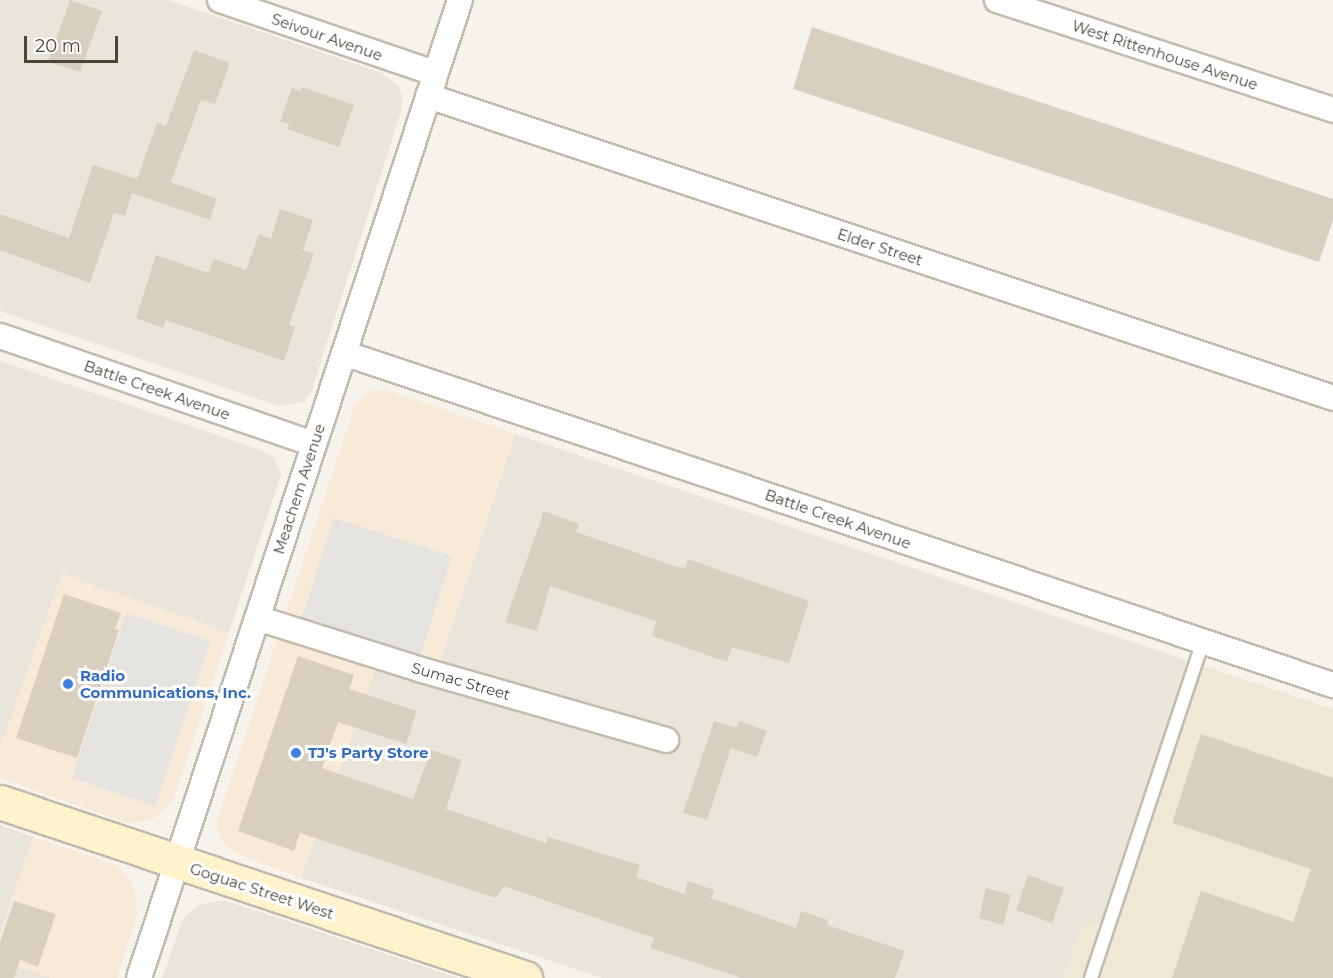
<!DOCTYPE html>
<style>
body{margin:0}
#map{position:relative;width:1333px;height:978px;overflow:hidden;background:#f6f3ec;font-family:Montserrat,sans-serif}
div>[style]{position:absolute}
.residential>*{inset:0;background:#eae5da}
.commercial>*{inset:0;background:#f7ead8}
.education>*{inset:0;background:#efe8d6}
.parking>*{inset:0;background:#e5e3e0}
.building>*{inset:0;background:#d8cfc1}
.roads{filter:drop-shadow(2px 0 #c2bbae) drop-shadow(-2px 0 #c2bbae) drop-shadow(0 2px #c2bbae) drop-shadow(0 -2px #c2bbae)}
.lane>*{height:12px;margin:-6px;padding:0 6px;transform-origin:6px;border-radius:6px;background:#fff}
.street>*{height:24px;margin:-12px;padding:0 12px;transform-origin:12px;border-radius:12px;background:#fff}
.secondary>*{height:33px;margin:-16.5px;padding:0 16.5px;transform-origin:16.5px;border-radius:16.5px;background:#fff3cd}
.dots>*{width:16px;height:16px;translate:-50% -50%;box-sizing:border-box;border:3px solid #fff;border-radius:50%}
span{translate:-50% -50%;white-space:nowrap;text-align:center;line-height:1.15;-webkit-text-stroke:6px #fff;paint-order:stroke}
.street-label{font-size:15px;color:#4b4439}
.shop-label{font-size:15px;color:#366cbe;font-weight:700}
.left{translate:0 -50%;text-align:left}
.scale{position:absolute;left:24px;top:36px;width:94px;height:27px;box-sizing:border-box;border:3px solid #4b4439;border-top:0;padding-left:8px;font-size:18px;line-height:21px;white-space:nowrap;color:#4b4439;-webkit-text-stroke:4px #fff;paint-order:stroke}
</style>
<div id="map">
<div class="residential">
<i style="clip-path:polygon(0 0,168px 0,382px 73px,399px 86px,403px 99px,400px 115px,312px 389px,303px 402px,279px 406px,0 311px)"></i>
<i style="clip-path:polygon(0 361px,261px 450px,274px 458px,281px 474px,229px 633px,62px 574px,0 748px)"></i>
<i style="clip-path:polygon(515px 434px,1186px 660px,1099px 926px,1083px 921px,1064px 978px,602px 978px,301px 878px,383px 647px,439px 665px)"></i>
<i style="clip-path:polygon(0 825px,33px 837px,0 934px)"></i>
<i style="clip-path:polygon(219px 901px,226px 901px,459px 978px,162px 978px,183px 919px,198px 905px)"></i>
<i style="clip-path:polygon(0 960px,52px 978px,0 978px)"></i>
</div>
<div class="commercial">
<i style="clip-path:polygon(371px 389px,389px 391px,515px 434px,439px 665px,383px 647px,301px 878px,233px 852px,219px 836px,216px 824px,355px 404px)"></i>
<i style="clip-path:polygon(62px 574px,229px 633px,173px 801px,152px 820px,127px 823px,0 778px,0 748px)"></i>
<i style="clip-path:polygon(33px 837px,113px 864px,130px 880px,137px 900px,136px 918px,117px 978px,52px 978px,0 960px,0 934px)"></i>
</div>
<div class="education">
<i style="clip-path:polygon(1186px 660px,1333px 709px,1333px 978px,1064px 978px,1083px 921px,1099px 925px)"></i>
</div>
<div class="parking">
<i style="clip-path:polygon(334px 518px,452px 556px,420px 656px,302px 618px)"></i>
<i style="clip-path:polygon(126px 613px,210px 641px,155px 806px,72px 778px)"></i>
</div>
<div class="building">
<i style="clip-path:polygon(70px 0,102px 11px,80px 72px,48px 62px)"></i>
<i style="clip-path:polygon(812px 27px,1333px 199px,1333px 220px,1319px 262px,793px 89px)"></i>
<i style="clip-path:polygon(194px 50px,230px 63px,215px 104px,201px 100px,171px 182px,217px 199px,210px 220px,132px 193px,125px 216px,114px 213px,90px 283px,0 250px,0 214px,69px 238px,93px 165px,137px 179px,157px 123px,166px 126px)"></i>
<i style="clip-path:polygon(302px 87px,354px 105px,339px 147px,287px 129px,289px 124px,280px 121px,292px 88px,300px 91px)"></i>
<i style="clip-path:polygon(280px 209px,313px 220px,303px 250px,314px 253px,289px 325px,295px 327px,284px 361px,166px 320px,163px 328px,136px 318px,156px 255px,208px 273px,214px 259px,246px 270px,259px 234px,271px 239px)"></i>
<i style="clip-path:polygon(544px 511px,579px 524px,576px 532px,675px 566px,685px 568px,688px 559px,809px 601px,789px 663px,732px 647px,727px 662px,652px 636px,656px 621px,550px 586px,537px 631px,505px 622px)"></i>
<i style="clip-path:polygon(64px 594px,121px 613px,115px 629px,119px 630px,77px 758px,16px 738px)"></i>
<i style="clip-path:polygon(298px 656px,354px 675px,349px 689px,417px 711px,406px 744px,338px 722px,322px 768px,413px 799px,431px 750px,462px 760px,446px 809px,546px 843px,548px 837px,640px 865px,636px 877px,684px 894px,688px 881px,714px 890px,711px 898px,796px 928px,801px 911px,828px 920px,827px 925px,905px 951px,895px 978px,742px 978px,650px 948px,654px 938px,504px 886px,496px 898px,300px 833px,294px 851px,238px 831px)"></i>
<i style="clip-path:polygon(714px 721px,736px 728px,739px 721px,767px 731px,757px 757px,731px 748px,707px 820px,683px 813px)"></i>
<i style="clip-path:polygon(1201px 734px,1333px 778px,1333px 978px,1172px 978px,1201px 891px,1293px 922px,1311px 869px,1172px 823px)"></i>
<i style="clip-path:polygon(1028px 875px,1064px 888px,1052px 923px,1016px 910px)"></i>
<i style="clip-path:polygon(986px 888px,1011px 895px,1003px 925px,979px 918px)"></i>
<i style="clip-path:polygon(14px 901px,56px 914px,38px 967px,20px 960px,14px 978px,0 978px,0 942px)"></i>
</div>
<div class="roads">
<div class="lane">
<i style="left:1091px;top:978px;width:354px;rotate:-71.6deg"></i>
</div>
<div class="street">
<i style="left:220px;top:0;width:227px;rotate:18.8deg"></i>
<i style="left:997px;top:0;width:354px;rotate:18.1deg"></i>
<i style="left:428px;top:96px;width:954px;rotate:18.45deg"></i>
<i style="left:0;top:336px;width:332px;rotate:19deg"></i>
<i style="left:344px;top:353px;width:1043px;rotate:18.56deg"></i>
<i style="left:257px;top:618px;width:173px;rotate:17.5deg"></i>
<i style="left:422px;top:670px;width:254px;rotate:16deg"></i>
<i style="left:139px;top:978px;width:1029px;rotate:-71.83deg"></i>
</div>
<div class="secondary">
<i style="left:0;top:802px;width:554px;rotate:18.53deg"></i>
</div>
</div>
<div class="dots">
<i style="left:68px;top:684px;background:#3f7fe0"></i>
<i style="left:296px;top:753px;background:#3f7fe0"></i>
</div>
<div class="street-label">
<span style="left:327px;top:37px;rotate:19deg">Seivour Avenue</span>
<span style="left:1165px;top:55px;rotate:18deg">West Rittenhouse Avenue</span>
<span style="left:880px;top:247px;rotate:18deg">Elder Street</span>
<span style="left:157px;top:390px;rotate:19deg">Battle Creek Avenue</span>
<span style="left:299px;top:489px;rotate:-72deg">Meachem Avenue</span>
<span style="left:838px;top:519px;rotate:19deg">Battle Creek Avenue</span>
<span style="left:461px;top:681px;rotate:16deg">Sumac Street</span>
<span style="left:262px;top:891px;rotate:18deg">Goguac Street West</span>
</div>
<div class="shop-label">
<span class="left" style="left:80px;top:684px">Radio<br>Communications, Inc.</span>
<span class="left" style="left:308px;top:753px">TJ's Party Store</span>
</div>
<div class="scale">20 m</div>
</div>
